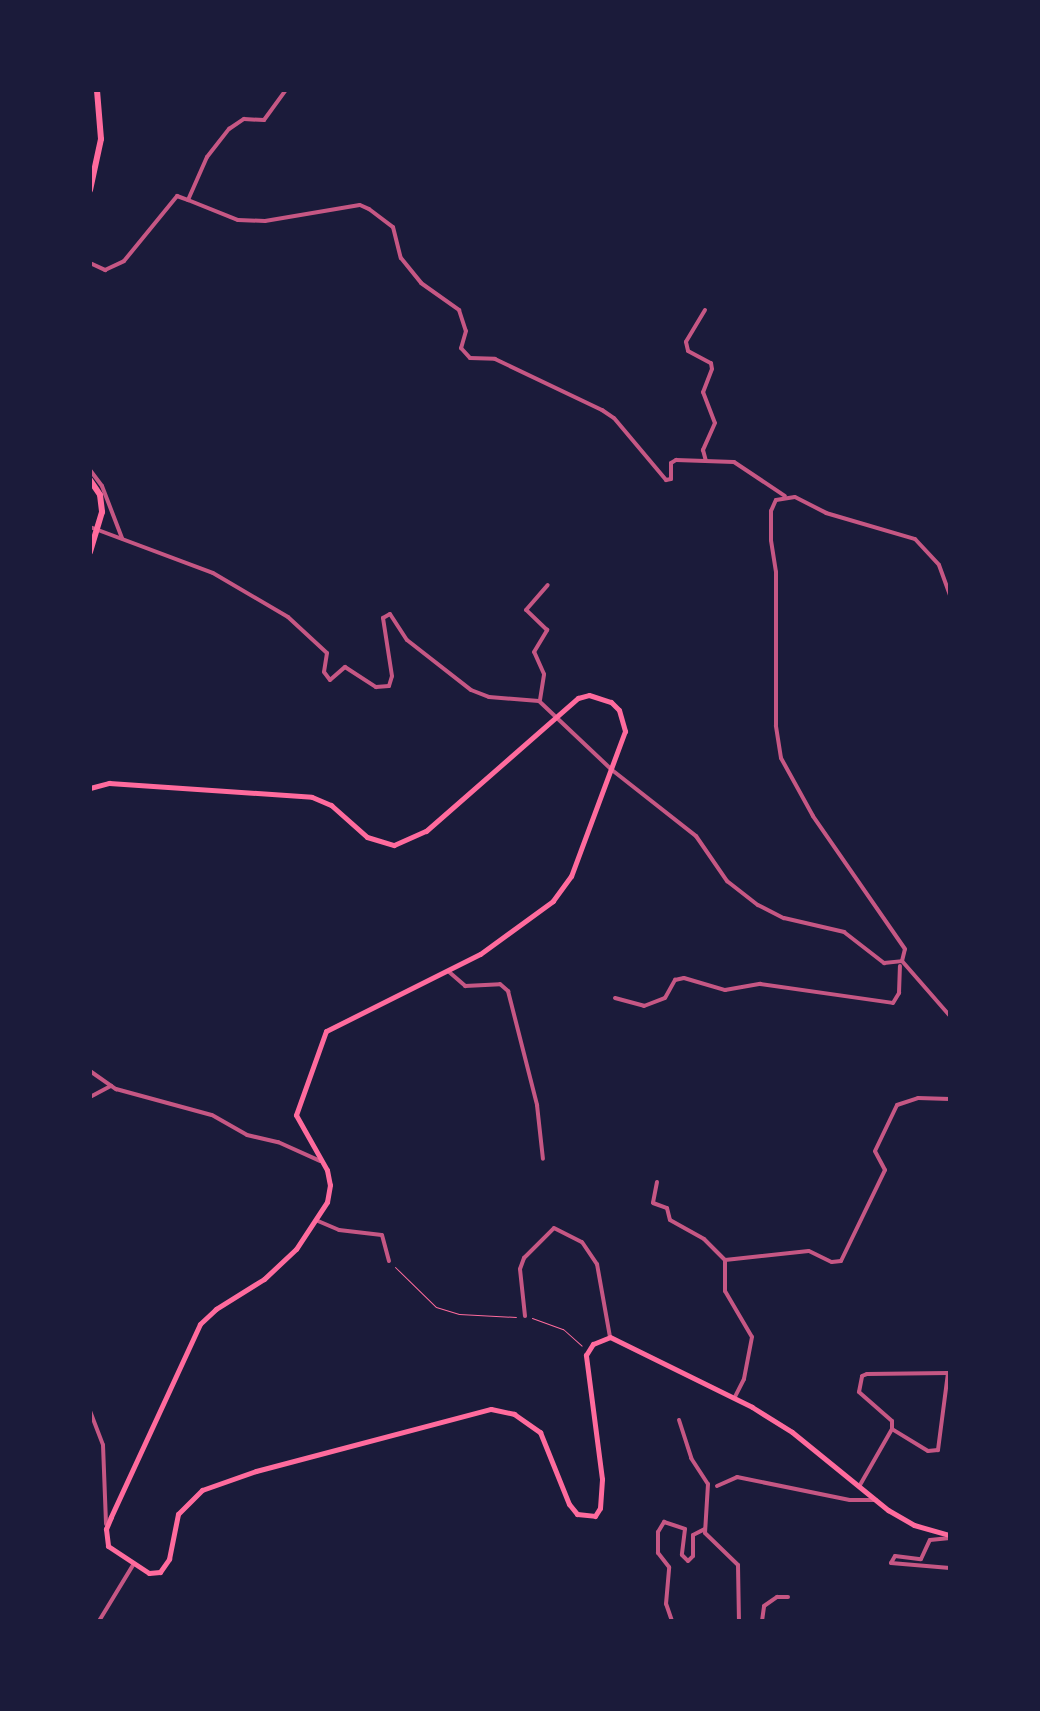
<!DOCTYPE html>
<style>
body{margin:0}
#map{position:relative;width:1040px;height:1711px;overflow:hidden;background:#1b1b3a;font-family:"Fira Sans",sans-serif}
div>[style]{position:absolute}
.path>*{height:1px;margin:-0.5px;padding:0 0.5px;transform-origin:0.5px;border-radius:0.5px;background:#ff6b9d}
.minor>*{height:4px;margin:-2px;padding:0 2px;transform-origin:2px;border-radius:2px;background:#c65784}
.secondary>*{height:5px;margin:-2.5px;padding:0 2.5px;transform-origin:2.5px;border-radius:2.5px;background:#ff6b9d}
.motorway>*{height:6px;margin:-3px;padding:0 3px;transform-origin:3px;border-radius:3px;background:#ff6b9d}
span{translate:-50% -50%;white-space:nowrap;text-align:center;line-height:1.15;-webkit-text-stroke:8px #1b1b3a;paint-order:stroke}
.frame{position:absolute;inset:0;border:92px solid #1b1b3a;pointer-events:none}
</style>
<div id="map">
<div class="path">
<i style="left:395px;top:1267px;width:57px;rotate:44.3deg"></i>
<i style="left:436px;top:1307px;width:24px;rotate:17deg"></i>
<i style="left:459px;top:1314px;width:57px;rotate:3deg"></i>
<i style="left:532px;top:1318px;width:33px;rotate:20deg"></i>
<i style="left:563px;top:1329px;width:25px;rotate:42deg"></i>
</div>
<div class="minor">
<i style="left:188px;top:200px;width:54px;rotate:21.8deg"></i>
<i style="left:238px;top:220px;width:27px;rotate:2deg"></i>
<i style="left:265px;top:221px;width:96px;rotate:-9.6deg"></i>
<i style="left:360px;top:205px;width:10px;rotate:24deg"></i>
<i style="left:369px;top:209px;width:30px;rotate:37deg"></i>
<i style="left:393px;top:227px;width:32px;rotate:76deg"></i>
<i style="left:401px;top:258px;width:32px;rotate:51deg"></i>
<i style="left:421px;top:283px;width:47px;rotate:35.4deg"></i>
<i style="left:459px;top:310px;width:22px;rotate:72deg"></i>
<i style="left:466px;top:331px;width:18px;rotate:106deg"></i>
<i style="left:461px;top:348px;width:13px;rotate:48deg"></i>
<i style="left:470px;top:358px;width:25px;rotate:2deg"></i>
<i style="left:495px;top:359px;width:119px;rotate:25.5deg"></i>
<i style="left:602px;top:410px;width:14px;rotate:34deg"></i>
<i style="left:614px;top:418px;width:81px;rotate:50deg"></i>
<i style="left:666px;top:480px;width:5px;rotate:-11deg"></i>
<i style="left:671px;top:479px;width:16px;rotate:-90deg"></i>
<i style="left:671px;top:463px;width:6px;rotate:-31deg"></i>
<i style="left:676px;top:460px;width:58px;rotate:2deg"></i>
<i style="left:734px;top:462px;width:61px;rotate:33.7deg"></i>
<i style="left:90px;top:263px;width:17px;rotate:25deg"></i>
<i style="left:105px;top:270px;width:21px;rotate:-25deg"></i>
<i style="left:124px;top:261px;width:84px;rotate:-50.8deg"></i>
<i style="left:177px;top:196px;width:12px;rotate:20deg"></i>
<i style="left:188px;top:200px;width:47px;rotate:-66.2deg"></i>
<i style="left:207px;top:157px;width:36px;rotate:-52deg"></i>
<i style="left:229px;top:129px;width:18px;rotate:-34deg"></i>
<i style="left:244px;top:119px;width:20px;rotate:3deg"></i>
<i style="left:264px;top:120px;width:37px;rotate:-54deg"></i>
<i style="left:705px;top:310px;width:37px;rotate:121deg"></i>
<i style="left:686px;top:342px;width:9px;rotate:77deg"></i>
<i style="left:688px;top:351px;width:26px;rotate:28deg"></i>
<i style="left:711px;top:363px;width:6px;rotate:81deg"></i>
<i style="left:712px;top:369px;width:25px;rotate:111deg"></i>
<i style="left:703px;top:392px;width:33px;rotate:69deg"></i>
<i style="left:715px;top:423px;width:30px;rotate:114deg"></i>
<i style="left:703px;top:450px;width:11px;rotate:75deg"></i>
<i style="left:90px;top:470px;width:20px;rotate:53deg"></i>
<i style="left:102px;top:486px;width:56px;rotate:69deg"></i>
<i style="left:90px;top:527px;width:131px;rotate:20.5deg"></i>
<i style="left:213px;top:573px;width:87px;rotate:30.4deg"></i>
<i style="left:288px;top:617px;width:53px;rotate:42.7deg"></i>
<i style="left:327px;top:653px;width:19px;rotate:99deg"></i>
<i style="left:324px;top:672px;width:10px;rotate:53deg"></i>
<i style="left:330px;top:680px;width:20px;rotate:-41deg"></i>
<i style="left:345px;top:667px;width:37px;rotate:33deg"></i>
<i style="left:376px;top:687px;width:13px;rotate:-4deg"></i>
<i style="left:389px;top:686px;width:10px;rotate:-73deg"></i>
<i style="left:392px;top:676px;width:59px;rotate:-98.8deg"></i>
<i style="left:383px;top:618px;width:8px;rotate:-30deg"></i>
<i style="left:390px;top:614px;width:31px;rotate:57deg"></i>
<i style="left:407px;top:640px;width:81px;rotate:38deg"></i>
<i style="left:471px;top:690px;width:19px;rotate:21deg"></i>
<i style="left:489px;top:697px;width:50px;rotate:4.6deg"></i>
<i style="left:539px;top:701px;width:100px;rotate:43.4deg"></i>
<i style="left:612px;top:770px;width:107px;rotate:38.2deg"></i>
<i style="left:696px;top:836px;width:55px;rotate:55.4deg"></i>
<i style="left:727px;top:881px;width:39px;rotate:38deg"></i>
<i style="left:758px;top:905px;width:29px;rotate:27deg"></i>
<i style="left:784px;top:918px;width:62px;rotate:13.1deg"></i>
<i style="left:844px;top:932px;width:51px;rotate:37.8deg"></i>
<i style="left:884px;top:963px;width:18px;rotate:-6deg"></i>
<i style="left:902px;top:961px;width:73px;rotate:48.9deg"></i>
<i style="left:540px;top:700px;width:26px;rotate:-81deg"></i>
<i style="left:544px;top:674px;width:24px;rotate:-114deg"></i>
<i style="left:534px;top:652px;width:26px;rotate:-59deg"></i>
<i style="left:547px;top:630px;width:29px;rotate:-136deg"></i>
<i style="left:526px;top:610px;width:33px;rotate:-49deg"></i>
<i style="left:902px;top:961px;width:12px;rotate:-76deg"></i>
<i style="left:905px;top:949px;width:162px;rotate:-124.7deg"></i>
<i style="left:813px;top:816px;width:66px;rotate:-118.9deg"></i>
<i style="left:781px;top:758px;width:33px;rotate:-99deg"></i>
<i style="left:776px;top:725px;width:153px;rotate:-90deg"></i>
<i style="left:776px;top:572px;width:32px;rotate:-99deg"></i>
<i style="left:771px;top:540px;width:29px;rotate:-90deg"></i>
<i style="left:771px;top:511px;width:12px;rotate:-66deg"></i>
<i style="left:776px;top:500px;width:19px;rotate:-9deg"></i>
<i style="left:795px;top:497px;width:35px;rotate:27deg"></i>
<i style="left:826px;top:513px;width:93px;rotate:16.3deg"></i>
<i style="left:915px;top:539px;width:35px;rotate:47deg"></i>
<i style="left:939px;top:565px;width:33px;rotate:70deg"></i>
<i style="left:448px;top:971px;width:23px;rotate:41deg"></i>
<i style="left:465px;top:986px;width:35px;rotate:-3deg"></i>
<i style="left:500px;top:984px;width:11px;rotate:41deg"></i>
<i style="left:508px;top:991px;width:118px;rotate:75.7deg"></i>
<i style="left:537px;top:1105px;width:54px;rotate:83.7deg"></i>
<i style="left:615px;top:998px;width:30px;rotate:15deg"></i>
<i style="left:644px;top:1006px;width:22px;rotate:-21deg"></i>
<i style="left:665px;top:998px;width:21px;rotate:-61deg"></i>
<i style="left:675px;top:980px;width:9px;rotate:-13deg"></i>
<i style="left:684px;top:978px;width:43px;rotate:16.3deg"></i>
<i style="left:725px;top:990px;width:36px;rotate:-10deg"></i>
<i style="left:760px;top:984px;width:134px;rotate:8.1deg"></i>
<i style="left:893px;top:1003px;width:12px;rotate:-59deg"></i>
<i style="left:899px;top:993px;width:27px;rotate:-88deg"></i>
<i style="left:90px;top:1071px;width:32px;rotate:35deg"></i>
<i style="left:116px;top:1089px;width:99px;rotate:15.2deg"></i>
<i style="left:212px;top:1115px;width:40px;rotate:29.7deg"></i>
<i style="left:247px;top:1135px;width:32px;rotate:13deg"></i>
<i style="left:278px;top:1142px;width:46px;rotate:24.3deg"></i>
<i style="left:90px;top:1097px;width:24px;rotate:-28deg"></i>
<i style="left:657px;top:1182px;width:21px;rotate:101deg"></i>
<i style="left:653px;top:1203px;width:15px;rotate:20deg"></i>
<i style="left:667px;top:1208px;width:12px;rotate:76deg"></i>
<i style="left:670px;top:1220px;width:39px;rotate:29deg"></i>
<i style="left:704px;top:1239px;width:30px;rotate:45deg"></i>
<i style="left:725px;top:1260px;width:31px;rotate:90deg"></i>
<i style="left:725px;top:1291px;width:53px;rotate:59.6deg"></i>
<i style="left:752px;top:1337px;width:43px;rotate:100.8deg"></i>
<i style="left:744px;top:1379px;width:20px;rotate:117deg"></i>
<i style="left:318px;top:1221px;width:23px;rotate:23deg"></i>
<i style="left:339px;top:1230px;width:43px;rotate:6.6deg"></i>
<i style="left:382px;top:1235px;width:27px;rotate:75deg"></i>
<i style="left:725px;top:1260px;width:84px;rotate:-6.1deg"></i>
<i style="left:809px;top:1251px;width:25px;rotate:26deg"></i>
<i style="left:832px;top:1262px;width:9px;rotate:-6deg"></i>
<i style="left:841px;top:1261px;width:101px;rotate:-64.2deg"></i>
<i style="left:885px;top:1170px;width:21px;rotate:-118deg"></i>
<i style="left:875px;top:1151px;width:51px;rotate:-64.4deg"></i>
<i style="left:897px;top:1105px;width:22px;rotate:-18deg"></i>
<i style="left:918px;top:1098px;width:32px;rotate:2deg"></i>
<i style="left:525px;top:1316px;width:47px;rotate:-96.1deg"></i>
<i style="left:520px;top:1269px;width:12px;rotate:-70deg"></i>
<i style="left:524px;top:1258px;width:42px;rotate:-45deg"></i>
<i style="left:554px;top:1228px;width:31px;rotate:27deg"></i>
<i style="left:582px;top:1242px;width:27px;rotate:56deg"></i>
<i style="left:597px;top:1264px;width:74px;rotate:79.9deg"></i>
<i style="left:948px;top:1373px;width:78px;rotate:97.4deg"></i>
<i style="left:938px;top:1450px;width:10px;rotate:174deg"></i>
<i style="left:928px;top:1451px;width:42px;rotate:-148.6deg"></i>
<i style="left:892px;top:1429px;width:8px;rotate:-90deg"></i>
<i style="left:892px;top:1421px;width:44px;rotate:-138.7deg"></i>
<i style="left:859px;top:1392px;width:16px;rotate:-79deg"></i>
<i style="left:862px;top:1376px;width:5px;rotate:-22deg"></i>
<i style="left:867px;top:1374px;width:81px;rotate:-0.7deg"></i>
<i style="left:90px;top:1411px;width:36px;rotate:69deg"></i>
<i style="left:103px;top:1445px;width:79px;rotate:87.8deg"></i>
<i style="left:679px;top:1420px;width:40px;rotate:72deg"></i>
<i style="left:691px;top:1458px;width:31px;rotate:57deg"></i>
<i style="left:708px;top:1484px;width:49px;rotate:93.5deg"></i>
<i style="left:705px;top:1533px;width:46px;rotate:44.1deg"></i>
<i style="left:738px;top:1565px;width:56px;rotate:89deg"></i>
<i style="left:860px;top:1485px;width:64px;rotate:-60.3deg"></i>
<i style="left:717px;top:1486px;width:22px;rotate:-24deg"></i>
<i style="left:737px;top:1477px;width:115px;rotate:11.5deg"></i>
<i style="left:850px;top:1500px;width:26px"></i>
<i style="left:891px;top:1563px;width:8px;rotate:-60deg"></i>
<i style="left:895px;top:1556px;width:26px;rotate:7deg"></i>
<i style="left:921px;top:1559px;width:21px;rotate:-65deg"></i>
<i style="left:930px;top:1540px;width:20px;rotate:-6deg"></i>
<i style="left:891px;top:1563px;width:59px;rotate:4.8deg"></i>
<i style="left:99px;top:1621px;width:66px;rotate:-58.7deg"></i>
<i style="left:672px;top:1621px;width:18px;rotate:-109deg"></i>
<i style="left:666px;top:1604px;width:37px;rotate:-85deg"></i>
<i style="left:669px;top:1567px;width:18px;rotate:-128deg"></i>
<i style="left:658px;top:1553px;width:21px;rotate:-90deg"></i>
<i style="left:658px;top:1532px;width:12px;rotate:-59deg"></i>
<i style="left:664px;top:1522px;width:22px;rotate:18deg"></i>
<i style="left:685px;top:1529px;width:26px;rotate:97deg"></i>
<i style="left:682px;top:1555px;width:8px;rotate:45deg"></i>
<i style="left:688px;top:1561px;width:7px;rotate:-45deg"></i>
<i style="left:693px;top:1556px;width:21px;rotate:-90deg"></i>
<i style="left:693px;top:1535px;width:13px;rotate:-27deg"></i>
<i style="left:762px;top:1621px;width:15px;rotate:-82deg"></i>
<i style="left:764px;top:1606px;width:16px;rotate:-35deg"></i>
<i style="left:777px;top:1597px;width:11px"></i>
</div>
<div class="secondary">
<i style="left:90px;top:788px;width:20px;rotate:-15deg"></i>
<i style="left:109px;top:783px;width:203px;rotate:3.9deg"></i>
<i style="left:312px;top:797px;width:21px;rotate:23deg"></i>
<i style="left:331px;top:805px;width:48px;rotate:41.6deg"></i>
<i style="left:367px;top:837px;width:28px;rotate:17deg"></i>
<i style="left:394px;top:845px;width:35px;rotate:-24deg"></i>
<i style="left:426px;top:831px;width:202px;rotate:-41.2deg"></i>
<i style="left:578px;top:698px;width:11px;rotate:-15deg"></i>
<i style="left:589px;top:695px;width:23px;rotate:18deg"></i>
<i style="left:611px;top:702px;width:11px;rotate:45deg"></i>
<i style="left:619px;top:710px;width:22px;rotate:74deg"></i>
<i style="left:625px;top:731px;width:155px;rotate:110.4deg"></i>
<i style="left:571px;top:876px;width:31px;rotate:126deg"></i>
<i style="left:553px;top:901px;width:90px;rotate:144deg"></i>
<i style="left:480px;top:954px;width:172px;rotate:153.4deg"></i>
<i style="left:326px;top:1031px;width:89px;rotate:109.7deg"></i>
<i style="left:296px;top:1115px;width:63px;rotate:60.6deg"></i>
<i style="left:327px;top:1170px;width:15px;rotate:79deg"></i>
<i style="left:330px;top:1185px;width:17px;rotate:100deg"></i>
<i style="left:327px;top:1202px;width:56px;rotate:123.4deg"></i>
<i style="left:296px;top:1249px;width:44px;rotate:136.8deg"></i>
<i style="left:264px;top:1279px;width:57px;rotate:148deg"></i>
<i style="left:216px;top:1309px;width:22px;rotate:137deg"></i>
<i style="left:200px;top:1324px;width:213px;rotate:114.8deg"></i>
<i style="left:111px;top:1517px;width:13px;rotate:113deg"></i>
<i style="left:106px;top:1529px;width:17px;rotate:83deg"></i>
<i style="left:108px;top:1546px;width:49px;rotate:33.4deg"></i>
<i style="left:149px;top:1573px;width:11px;rotate:-5deg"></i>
<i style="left:160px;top:1572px;width:16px;rotate:-55deg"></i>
<i style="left:169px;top:1559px;width:46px;rotate:-78.7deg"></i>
<i style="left:178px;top:1514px;width:34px;rotate:-45deg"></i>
<i style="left:202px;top:1490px;width:57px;rotate:-19.4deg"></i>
<i style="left:256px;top:1471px;width:243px;rotate:-14.8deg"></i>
<i style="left:491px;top:1409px;width:24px;rotate:12deg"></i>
<i style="left:514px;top:1414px;width:32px;rotate:35deg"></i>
<i style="left:540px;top:1432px;width:78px;rotate:68.1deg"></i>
<i style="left:569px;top:1504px;width:13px;rotate:51deg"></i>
<i style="left:577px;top:1514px;width:18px;rotate:6deg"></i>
<i style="left:595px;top:1516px;width:9px;rotate:-58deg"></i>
<i style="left:600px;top:1508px;width:29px;rotate:-86deg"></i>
<i style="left:602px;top:1479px;width:125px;rotate:-97.4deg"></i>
<i style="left:586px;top:1355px;width:13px;rotate:-58deg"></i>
<i style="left:593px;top:1344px;width:18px;rotate:-22deg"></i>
<i style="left:610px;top:1337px;width:158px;rotate:26.2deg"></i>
<i style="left:752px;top:1407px;width:47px;rotate:32deg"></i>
<i style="left:792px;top:1432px;width:124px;rotate:39.1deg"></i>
<i style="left:888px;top:1510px;width:30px;rotate:30deg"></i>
<i style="left:914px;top:1525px;width:37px;rotate:16deg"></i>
</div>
<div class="motorway">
<i style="left:90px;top:190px;width:52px;rotate:-77.8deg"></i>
<i style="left:101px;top:139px;width:49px;rotate:-94.7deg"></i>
<i style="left:90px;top:480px;width:18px;rotate:56deg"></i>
<i style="left:100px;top:495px;width:17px;rotate:83deg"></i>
<i style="left:102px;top:512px;width:42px;rotate:106.7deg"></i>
</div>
<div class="frame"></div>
</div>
